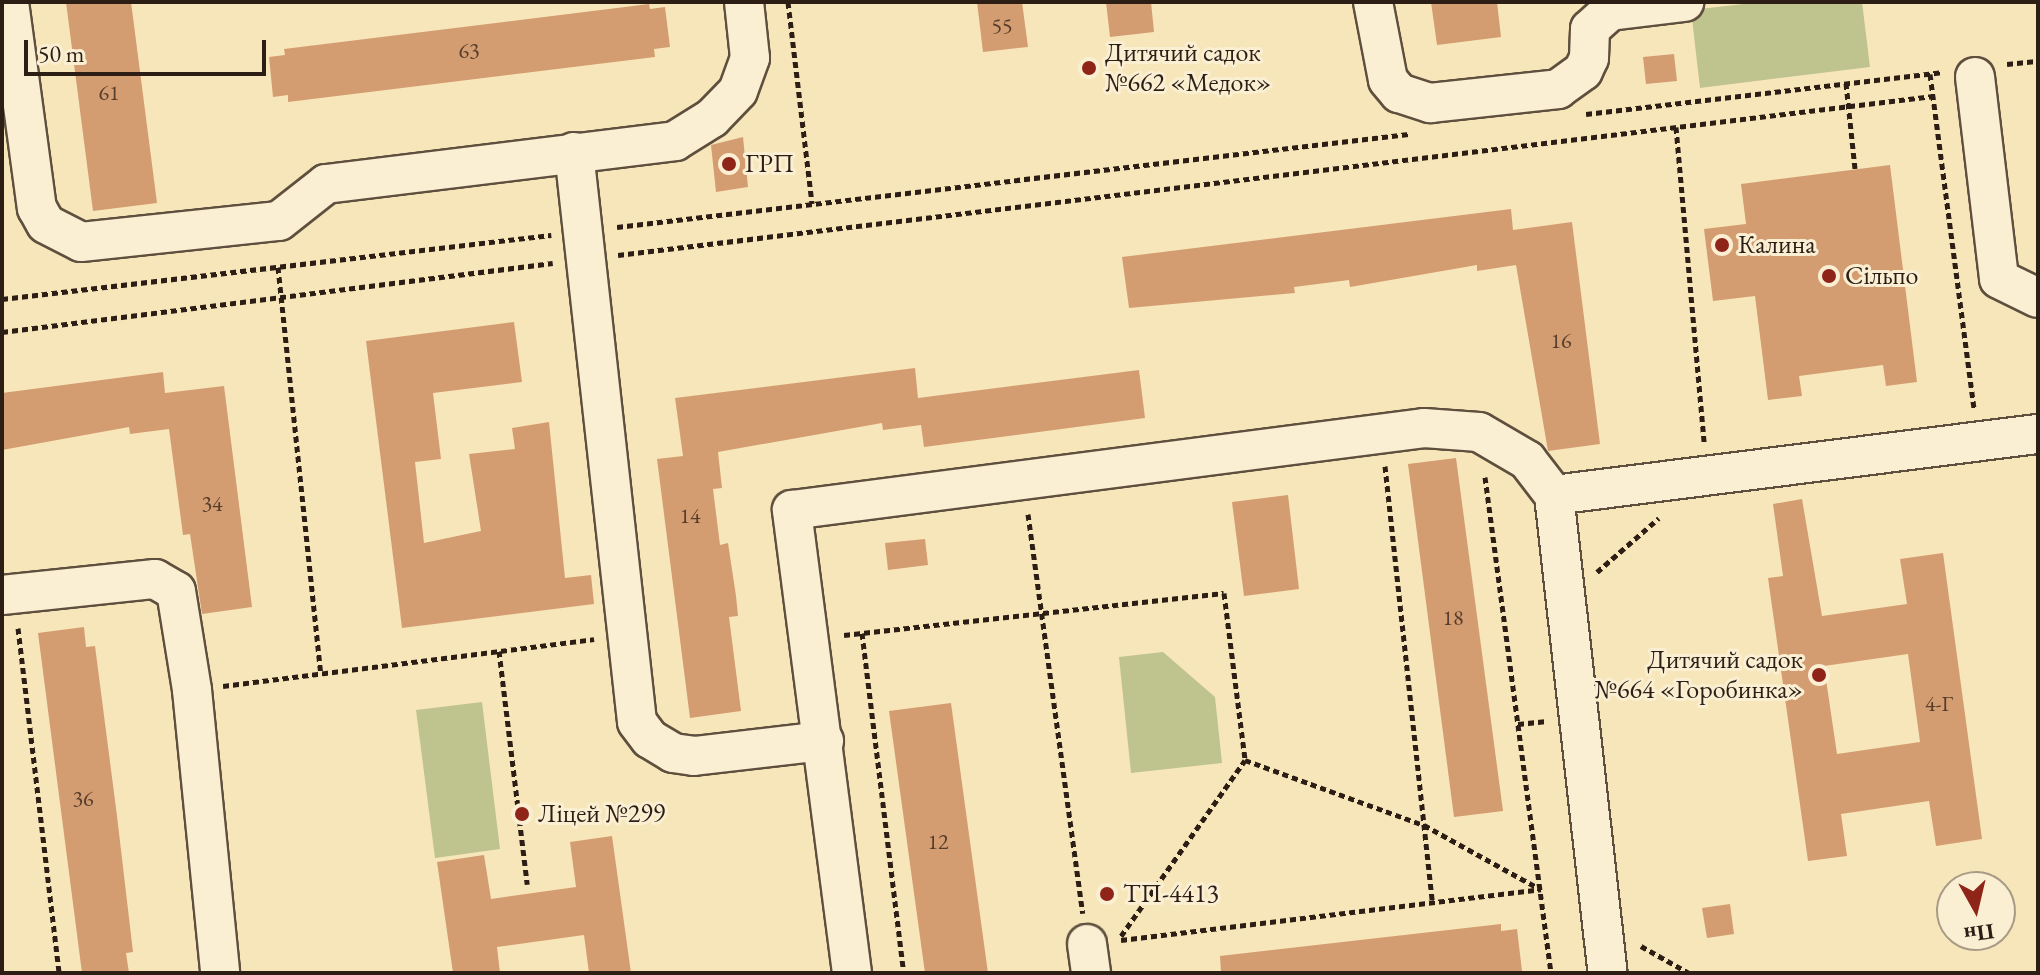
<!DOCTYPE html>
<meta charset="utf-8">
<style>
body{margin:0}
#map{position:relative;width:2040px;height:975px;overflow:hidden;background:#f7e6b9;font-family:"EB Garamond",serif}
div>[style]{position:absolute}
.green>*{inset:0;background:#bfc48e}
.building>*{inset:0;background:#d49d71}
.path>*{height:5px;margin-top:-2.5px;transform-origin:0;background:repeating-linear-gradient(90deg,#2c1d15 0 6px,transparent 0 10px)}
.roads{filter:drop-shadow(2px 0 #5f4f3e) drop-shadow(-2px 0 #5f4f3e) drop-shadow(0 2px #5f4f3e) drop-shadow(0 -2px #5f4f3e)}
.minor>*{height:38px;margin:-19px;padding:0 19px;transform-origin:19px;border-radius:19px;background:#faefd2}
.dots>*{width:22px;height:22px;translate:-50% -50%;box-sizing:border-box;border:4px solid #faefd2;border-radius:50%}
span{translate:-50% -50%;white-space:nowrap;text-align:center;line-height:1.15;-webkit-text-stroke:6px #faefd2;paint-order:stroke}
.number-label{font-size:22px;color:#563d2c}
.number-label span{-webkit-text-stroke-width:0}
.poi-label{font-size:26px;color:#2c1d15}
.left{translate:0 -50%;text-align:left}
.right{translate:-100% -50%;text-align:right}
.frame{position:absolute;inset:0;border:4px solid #2c1d15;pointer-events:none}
.north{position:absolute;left:1936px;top:871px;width:80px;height:80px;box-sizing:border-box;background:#faefd2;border:2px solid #a89b86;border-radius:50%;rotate:172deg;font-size:22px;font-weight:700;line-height:32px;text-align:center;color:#2c1d15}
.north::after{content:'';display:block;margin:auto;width:28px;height:36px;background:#8f2418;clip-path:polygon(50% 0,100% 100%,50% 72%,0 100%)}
.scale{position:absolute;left:24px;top:40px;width:242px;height:36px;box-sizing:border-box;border:4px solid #2c1d15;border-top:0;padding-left:10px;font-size:24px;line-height:28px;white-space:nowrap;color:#2c1d15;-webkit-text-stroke:6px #faefd2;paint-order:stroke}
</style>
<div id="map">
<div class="green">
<i style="clip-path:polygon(1761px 2px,1862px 2px,1870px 67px,1700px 88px,1691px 10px)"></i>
<i style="clip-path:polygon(1163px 652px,1215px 697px,1222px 763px,1131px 773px,1119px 657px)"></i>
<i style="clip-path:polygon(482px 702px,500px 849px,435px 858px,416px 710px)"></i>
</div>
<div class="building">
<i style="clip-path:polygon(66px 2px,131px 2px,157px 203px,93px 211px)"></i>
<i style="clip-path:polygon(977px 2px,1022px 2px,1028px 47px,983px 52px)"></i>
<i style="clip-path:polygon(1106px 2px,1151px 2px,1154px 32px,1110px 37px)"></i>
<i style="clip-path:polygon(1431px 2px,1497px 2px,1501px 37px,1437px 45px)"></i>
<i style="clip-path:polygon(649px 4px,650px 9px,665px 7px,670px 47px,654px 49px,655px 57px,288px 102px,288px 95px,273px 97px,269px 57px,285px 55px,284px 49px)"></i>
<i style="clip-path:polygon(1674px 54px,1677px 81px,1646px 84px,1643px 57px)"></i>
<i style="clip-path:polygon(743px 137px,748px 187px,716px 192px,711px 145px)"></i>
<i style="clip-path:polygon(1890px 165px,1917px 382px,1886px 386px,1883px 365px,1799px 376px,1802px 396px,1768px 400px,1755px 296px,1713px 301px,1704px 229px,1746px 224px,1741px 184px)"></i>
<i style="clip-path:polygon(1511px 209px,1513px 230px,1572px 222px,1600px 444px,1548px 451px,1516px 265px,1477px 271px,1477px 265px,1350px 287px,1349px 280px,1294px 287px,1295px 293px,1129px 308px,1122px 257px)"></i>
<i style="clip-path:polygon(514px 322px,522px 382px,433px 393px,441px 459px,415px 462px,424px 543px,481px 531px,469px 454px,515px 449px,512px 428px,549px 422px,565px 578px,591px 575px,594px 604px,402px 628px,366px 341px)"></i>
<i style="clip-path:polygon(915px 368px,918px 398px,1139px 370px,1145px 418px,924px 447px,921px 425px,883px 430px,882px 423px,718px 452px,722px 488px,713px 489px,720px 545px,728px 543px,736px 596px,738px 616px,729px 617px,741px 711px,690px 718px,657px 459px,683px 456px,675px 398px)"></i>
<i style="clip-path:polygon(163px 372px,165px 393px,224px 386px,252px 607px,202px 614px,190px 534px,183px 535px,169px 429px,130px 434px,129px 427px,2px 450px,2px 393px)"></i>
<i style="clip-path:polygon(1456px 458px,1503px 811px,1454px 817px,1408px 464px)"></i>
<i style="clip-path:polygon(1288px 495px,1299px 589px,1244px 596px,1232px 502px)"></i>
<i style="clip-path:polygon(evenodd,1802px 499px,1822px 616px,1907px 604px,1900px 559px,1943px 553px,1982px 839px,1936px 846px,1929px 801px,1841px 814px,1847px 856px,1808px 861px,1768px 578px,1783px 576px,1773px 504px,1802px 499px,1908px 654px,1920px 742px,1837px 754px,1824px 666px,1908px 654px)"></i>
<i style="clip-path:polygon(925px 539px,928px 565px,888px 570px,885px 543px)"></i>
<i style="clip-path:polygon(84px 627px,86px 647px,95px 646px,117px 816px,133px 952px,126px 953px,129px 973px,82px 973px,38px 633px)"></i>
<i style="clip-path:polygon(951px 703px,988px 973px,925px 973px,889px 711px)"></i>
<i style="clip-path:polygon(612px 836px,631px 973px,589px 973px,584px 935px,497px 947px,500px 973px,453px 973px,437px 862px,484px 855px,491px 899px,576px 887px,570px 842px)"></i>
<i style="clip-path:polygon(1730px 904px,1734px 934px,1707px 938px,1702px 908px)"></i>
<i style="clip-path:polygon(1501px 924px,1501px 931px,1517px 929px,1522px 971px,1221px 973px,1220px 956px)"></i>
</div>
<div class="path">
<i style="left:788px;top:2px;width:203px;rotate:83.2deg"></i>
<i style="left:2007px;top:64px;width:31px;rotate:-6deg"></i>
<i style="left:1930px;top:74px;width:338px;rotate:82.5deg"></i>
<i style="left:1846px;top:83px;width:86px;rotate:84deg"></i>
<i style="left:1586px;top:114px;width:358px;rotate:-6.7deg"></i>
<i style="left:1676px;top:127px;width:316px;rotate:84.9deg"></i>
<i style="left:617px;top:227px;width:797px;rotate:-6.7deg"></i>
<i style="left:618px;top:255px;width:1325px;rotate:-6.89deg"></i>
<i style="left:278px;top:267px;width:408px;rotate:84deg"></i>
<i style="left:2px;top:299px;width:553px;rotate:-6.65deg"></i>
<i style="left:2px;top:332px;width:555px;rotate:-7.14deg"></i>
<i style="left:1385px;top:466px;width:439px;rotate:83.8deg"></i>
<i style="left:1485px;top:477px;width:500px;rotate:82.42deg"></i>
<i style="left:1028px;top:514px;width:403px;rotate:82.2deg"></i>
<i style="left:1597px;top:572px;width:82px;rotate:-41.1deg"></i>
<i style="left:18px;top:628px;width:347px;rotate:83.2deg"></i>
<i style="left:862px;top:633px;width:343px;rotate:83deg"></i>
<i style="left:844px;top:635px;width:382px;rotate:-6.3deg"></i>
<i style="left:1224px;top:593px;width:168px;rotate:82.8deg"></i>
<i style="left:1245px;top:760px;width:190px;rotate:20deg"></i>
<i style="left:1424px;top:825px;width:132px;rotate:28.9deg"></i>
<i style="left:499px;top:651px;width:235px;rotate:83.1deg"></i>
<i style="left:223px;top:686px;width:374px;rotate:-7.2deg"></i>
<i style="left:1518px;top:724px;width:27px;rotate:-6deg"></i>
<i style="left:1121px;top:936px;width:215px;rotate:-54.8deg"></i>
<i style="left:1121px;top:940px;width:423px;rotate:-6.9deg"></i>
<i style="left:1641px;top:946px;width:55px;rotate:29.4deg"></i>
</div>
<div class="roads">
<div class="minor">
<i style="left:9px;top:2px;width:208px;rotate:82.3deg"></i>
<i style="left:37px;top:208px;width:18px;rotate:61deg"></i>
<i style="left:46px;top:224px;width:39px;rotate:27deg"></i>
<i style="left:81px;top:242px;width:199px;rotate:-6.1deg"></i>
<i style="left:279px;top:221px;width:60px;rotate:-38.2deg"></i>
<i style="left:326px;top:184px;width:352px;rotate:-7deg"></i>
<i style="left:675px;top:141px;width:44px;rotate:-31.9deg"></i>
<i style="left:712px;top:118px;width:37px;rotate:-46deg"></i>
<i style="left:738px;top:91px;width:35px;rotate:-70deg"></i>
<i style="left:750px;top:58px;width:56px;rotate:-96.1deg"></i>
<i style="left:1373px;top:2px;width:79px;rotate:79.1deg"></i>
<i style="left:1388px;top:80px;width:17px;rotate:50deg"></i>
<i style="left:1399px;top:93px;width:33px;rotate:18deg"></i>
<i style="left:1430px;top:103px;width:129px;rotate:-6.2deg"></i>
<i style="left:1558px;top:89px;width:31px;rotate:-36deg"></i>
<i style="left:1583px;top:71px;width:14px;rotate:-65deg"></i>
<i style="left:1589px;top:58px;width:29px;rotate:-88deg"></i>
<i style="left:1590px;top:29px;width:27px;rotate:-42deg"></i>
<i style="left:1610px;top:11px;width:75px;rotate:-6.9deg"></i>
<i style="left:1975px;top:77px;width:203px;rotate:83.2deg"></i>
<i style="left:1999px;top:279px;width:43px;rotate:26deg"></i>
<i style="left:574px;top:152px;width:573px;rotate:83.69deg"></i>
<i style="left:637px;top:722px;width:21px;rotate:53deg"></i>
<i style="left:650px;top:739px;width:27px;rotate:31deg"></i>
<i style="left:673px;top:753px;width:21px;rotate:8deg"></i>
<i style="left:694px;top:756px;width:131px;rotate:-6.6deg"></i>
<i style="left:1554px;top:495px;width:488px;rotate:-7.2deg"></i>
<i style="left:2px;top:595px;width:154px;rotate:-6deg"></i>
<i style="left:155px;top:579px;width:24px;rotate:30deg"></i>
<i style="left:176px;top:591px;width:100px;rotate:80.8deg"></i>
<i style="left:192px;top:690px;width:284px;rotate:84.3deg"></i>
<i style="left:1087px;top:944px;width:29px;rotate:82deg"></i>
<i style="left:852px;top:973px;width:467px;rotate:-97.4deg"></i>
<i style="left:792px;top:510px;width:637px;rotate:-7.39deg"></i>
<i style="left:1424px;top:428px;width:55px;rotate:4.2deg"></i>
<i style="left:1479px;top:432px;width:56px;rotate:30.3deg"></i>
<i style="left:1527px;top:460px;width:44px;rotate:52.4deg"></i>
<i style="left:1554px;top:495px;width:481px;rotate:83.6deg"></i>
</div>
</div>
<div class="dots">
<i style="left:1089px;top:68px;background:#8f2418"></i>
<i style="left:729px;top:164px;background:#8f2418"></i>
<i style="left:1722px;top:245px;background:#8f2418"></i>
<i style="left:1829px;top:276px;background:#8f2418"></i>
<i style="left:1819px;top:675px;background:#8f2418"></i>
<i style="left:522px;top:814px;background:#8f2418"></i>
<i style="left:1107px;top:894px;background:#8f2418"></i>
</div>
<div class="number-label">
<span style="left:1002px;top:26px">55</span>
<span style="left:469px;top:51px">63</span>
<span style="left:109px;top:93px">61</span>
<span style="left:1561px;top:341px">16</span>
<span style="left:212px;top:504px">34</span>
<span style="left:690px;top:516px">14</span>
<span style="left:1453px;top:618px">18</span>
<span style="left:1939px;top:704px">4-Г</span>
<span style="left:83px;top:799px">36</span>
<span style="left:938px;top:842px">12</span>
</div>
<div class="poi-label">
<span class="left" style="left:1105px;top:68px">Дитячий садок<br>№662 «Медок»</span>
<span class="left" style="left:745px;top:164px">ГРП</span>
<span class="left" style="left:1738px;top:245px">Калина</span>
<span class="left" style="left:1845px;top:276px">Сільпо</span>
<span class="right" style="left:1803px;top:675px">Дитячий садок<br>№664 «Горобинка»</span>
<span class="left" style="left:538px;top:814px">Ліцей №299</span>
<span class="left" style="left:1123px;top:894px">ТП-4413</span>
</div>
<div class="frame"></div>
<div class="north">Пн</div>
<div class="scale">50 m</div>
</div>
